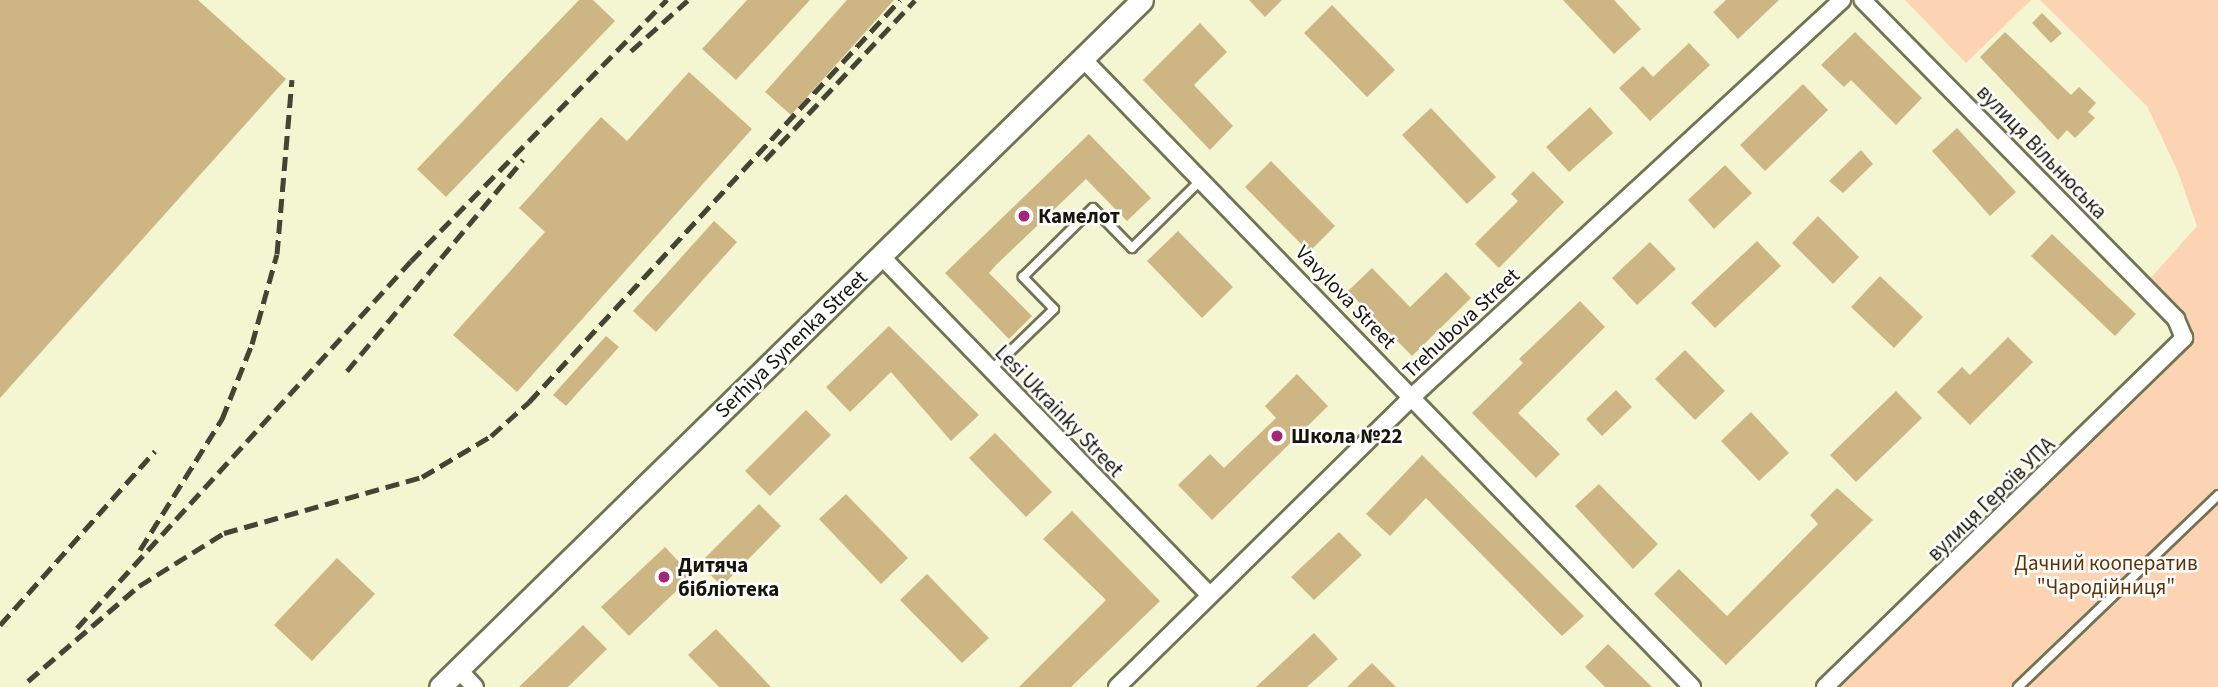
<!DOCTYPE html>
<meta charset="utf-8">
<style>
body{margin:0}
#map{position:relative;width:2218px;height:687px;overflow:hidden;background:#f3f6d1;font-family:"Source Sans 3",sans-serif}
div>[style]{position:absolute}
.green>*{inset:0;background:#fcd4b3}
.building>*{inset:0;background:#ceb684}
.roads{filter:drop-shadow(2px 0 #717353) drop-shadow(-2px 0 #717353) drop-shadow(0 2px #717353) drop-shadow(0 -2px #717353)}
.lane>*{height:8px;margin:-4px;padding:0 4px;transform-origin:4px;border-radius:4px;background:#fff}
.street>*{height:16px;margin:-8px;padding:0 8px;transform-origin:8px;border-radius:8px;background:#fff}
.secondary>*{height:21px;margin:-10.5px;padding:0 10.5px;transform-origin:10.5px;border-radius:10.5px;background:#fff}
.rail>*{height:5px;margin-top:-2.5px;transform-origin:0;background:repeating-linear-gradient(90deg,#434433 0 14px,transparent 0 21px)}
.dots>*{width:19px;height:19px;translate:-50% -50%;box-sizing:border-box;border:4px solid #fff;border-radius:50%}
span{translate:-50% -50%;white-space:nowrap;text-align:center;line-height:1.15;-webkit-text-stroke:5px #fff;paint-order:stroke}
.street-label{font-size:21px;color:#151509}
.poi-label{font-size:21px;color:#151509;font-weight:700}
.left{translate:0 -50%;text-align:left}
.park-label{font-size:21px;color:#5d3305}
</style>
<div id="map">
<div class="green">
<i style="clip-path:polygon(1905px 0,2031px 0,1966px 63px)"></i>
<i style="clip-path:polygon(2040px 0,2218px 0,2218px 687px,1832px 687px,2171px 355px,2169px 305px,2149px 280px,2197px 226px,2178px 172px,2147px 106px)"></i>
</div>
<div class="building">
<i style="clip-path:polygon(0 0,198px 0,286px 79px,0 398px)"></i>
<i style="clip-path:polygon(579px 0,593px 0,615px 21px,446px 197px,417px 169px)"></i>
<i style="clip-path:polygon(747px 0,810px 0,736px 80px,702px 49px)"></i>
<i style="clip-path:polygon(847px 0,894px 0,791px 115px,765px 92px)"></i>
<i style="clip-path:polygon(1249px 0,1282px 0,1265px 17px)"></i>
<i style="clip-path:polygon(1563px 0,1614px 0,1641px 29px,1614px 54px)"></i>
<i style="clip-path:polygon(1726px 0,1779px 0,1738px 39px,1713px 12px)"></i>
<i style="clip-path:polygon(1332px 5px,1395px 70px,1367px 97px,1304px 33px)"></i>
<i style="clip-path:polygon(2042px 13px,2062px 33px,2051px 43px,2032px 23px)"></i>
<i style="clip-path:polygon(1200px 23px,1227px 52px,1194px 85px,1233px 126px,1210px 150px,1143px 80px)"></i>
<i style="clip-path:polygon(1855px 32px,1922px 98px,1896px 125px,1851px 80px,1844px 87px,1821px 65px)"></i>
<i style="clip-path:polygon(2005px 32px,2071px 95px,2079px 87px,2096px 103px,2088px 112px,2095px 118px,2075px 138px,2067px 130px,2058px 140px,1980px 57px)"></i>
<i style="clip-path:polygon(1689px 43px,1710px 65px,1650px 121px,1619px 88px,1643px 66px,1653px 77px)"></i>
<i style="clip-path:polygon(689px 72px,752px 129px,517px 392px,453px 335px,545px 232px,519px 208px,601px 117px,627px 141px)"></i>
<i style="clip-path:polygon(1803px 84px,1828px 110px,1765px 171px,1740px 145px)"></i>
<i style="clip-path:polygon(1590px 107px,1613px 133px,1569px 172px,1546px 147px)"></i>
<i style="clip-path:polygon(1431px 108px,1496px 177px,1467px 204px,1402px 135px)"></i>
<i style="clip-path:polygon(1957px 128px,2016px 192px,1990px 216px,1932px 151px)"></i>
<i style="clip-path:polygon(1089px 134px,1151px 198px,1127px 221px,1086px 179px,996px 265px,989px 273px,1032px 316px,1009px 339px,945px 273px)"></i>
<i style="clip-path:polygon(1861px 150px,1873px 164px,1843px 193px,1829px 181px)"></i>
<i style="clip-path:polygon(1271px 161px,1335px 226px,1309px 252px,1245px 187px)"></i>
<i style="clip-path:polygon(1725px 165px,1752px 193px,1714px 229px,1688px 200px)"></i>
<i style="clip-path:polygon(1533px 171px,1564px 202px,1499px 268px,1475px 244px,1518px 201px,1511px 194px)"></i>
<i style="clip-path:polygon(1818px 216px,1859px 257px,1833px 284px,1792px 243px)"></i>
<i style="clip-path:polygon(714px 221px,737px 242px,656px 332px,633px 311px)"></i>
<i style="clip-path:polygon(1178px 231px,1233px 287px,1202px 318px,1147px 261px)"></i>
<i style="clip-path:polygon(2052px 234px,2136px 314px,2115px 336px,2031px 256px)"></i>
<i style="clip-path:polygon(1757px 241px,1781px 266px,1715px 328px,1691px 303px)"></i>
<i style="clip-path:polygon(1650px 242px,1676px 269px,1637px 305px,1612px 278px)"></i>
<i style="clip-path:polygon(1372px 268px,1410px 307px,1446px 272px,1471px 298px,1412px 356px,1348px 291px)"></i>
<i style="clip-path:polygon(1880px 276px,1923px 317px,1894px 348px,1851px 307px)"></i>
<i style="clip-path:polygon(1580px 301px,1605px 327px,1518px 413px,1560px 454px,1536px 478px,1472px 413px,1523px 363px,1519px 359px)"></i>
<i style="clip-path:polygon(889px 326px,979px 415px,951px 441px,891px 372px,850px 412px,826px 387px)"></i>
<i style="clip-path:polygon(606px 336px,619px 347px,566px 406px,553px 395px)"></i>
<i style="clip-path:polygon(2008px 337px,2033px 362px,1970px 425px,1937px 392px,1962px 367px,1970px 375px)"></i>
<i style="clip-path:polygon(1685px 350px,1725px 391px,1695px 420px,1655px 379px)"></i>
<i style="clip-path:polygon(1297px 374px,1328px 406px,1212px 520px,1178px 485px,1210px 454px,1224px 468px,1276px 418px,1265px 406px)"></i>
<i style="clip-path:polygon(1616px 390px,1632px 407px,1602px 436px,1586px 419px)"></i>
<i style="clip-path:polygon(1896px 391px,1922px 418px,1856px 482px,1830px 455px)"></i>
<i style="clip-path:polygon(806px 410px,831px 435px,770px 496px,745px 471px)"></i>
<i style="clip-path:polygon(1751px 412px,1789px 453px,1759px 481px,1721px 441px)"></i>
<i style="clip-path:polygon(995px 433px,1052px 492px,1026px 517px,969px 458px)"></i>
<i style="clip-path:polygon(1422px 455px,1584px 616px,1562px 636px,1426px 498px,1390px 536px,1366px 514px)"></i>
<i style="clip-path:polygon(1599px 484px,1658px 544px,1633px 569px,1575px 506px)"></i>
<i style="clip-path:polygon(1837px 488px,1873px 520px,1726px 665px,1654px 594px,1679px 569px,1727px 616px,1818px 524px,1810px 515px)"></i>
<i style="clip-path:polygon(846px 494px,908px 558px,881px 584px,819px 519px)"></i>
<i style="clip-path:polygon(759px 504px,781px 526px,722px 586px,699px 564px)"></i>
<i style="clip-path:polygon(1072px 511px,1160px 601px,1071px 687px,1019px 687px,1106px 600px,1043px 539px)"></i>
<i style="clip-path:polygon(1339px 532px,1362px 555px,1314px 600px,1291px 577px)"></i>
<i style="clip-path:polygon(665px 547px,692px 576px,629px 636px,601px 607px)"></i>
<i style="clip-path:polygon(337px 558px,375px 594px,312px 661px,274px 625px)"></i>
<i style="clip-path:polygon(927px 574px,989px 638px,962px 663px,900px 600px)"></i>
<i style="clip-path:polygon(583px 625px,607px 649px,568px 687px,519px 687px)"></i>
<i style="clip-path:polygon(716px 629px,771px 687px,719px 687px,688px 655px)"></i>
<i style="clip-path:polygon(1314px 633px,1338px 659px,1307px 687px,1256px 687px)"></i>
<i style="clip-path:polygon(1608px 644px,1652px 687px,1605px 687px,1585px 667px)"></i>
<i style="clip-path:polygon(1372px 663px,1396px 687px,1347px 687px)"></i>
</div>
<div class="roads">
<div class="lane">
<i style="left:990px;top:371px;width:89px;rotate:-44.1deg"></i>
<i style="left:1054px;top:309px;width:45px;rotate:-134.1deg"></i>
<i style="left:1023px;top:277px;width:98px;rotate:-44.6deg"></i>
<i style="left:1093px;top:208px;width:56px;rotate:45.7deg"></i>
<i style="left:1132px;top:248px;width:97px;rotate:-44.6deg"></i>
<i style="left:2018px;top:687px;width:277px;rotate:-43.8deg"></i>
</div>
<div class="street">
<i style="left:1083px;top:59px;width:875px;rotate:45.88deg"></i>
<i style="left:881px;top:256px;width:470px;rotate:45.9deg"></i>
<i style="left:458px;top:669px;width:25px;rotate:47deg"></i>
<i style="left:1117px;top:687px;width:415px;rotate:-44.5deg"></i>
<i style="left:1413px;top:396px;width:584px;rotate:-42.71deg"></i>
<i style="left:1825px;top:687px;width:501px;rotate:-44.19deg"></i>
<i style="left:2184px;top:338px;width:21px;rotate:-113deg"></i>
<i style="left:2176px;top:319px;width:447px;rotate:-134.5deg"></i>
</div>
<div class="secondary">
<i style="left:440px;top:687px;width:982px;rotate:-44.38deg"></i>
</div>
</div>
<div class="rail">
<i style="left:631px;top:51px;width:76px;rotate:-41.8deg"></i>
<i style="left:765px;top:160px;width:219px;rotate:-46.8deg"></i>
<i style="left:347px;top:371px;width:275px;rotate:-50.2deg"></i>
<i style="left:140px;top:550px;width:155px;rotate:-58deg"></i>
<i style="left:222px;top:419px;width:81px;rotate:-68.2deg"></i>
<i style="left:252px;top:344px;width:93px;rotate:-74.5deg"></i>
<i style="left:277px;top:254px;width:175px;rotate:-85.1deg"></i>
<i style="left:0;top:625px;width:233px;rotate:-48.3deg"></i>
<i style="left:77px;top:628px;width:496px;rotate:-47.7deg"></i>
<i style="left:411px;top:261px;width:366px;rotate:-45.6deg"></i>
<i style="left:28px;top:681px;width:146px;rotate:-40.6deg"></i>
<i style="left:139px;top:586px;width:100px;rotate:-31.9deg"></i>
<i style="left:224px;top:533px;width:206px;rotate:-15.8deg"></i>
<i style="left:422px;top:477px;width:80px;rotate:-30.7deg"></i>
<i style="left:491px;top:436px;width:51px;rotate:-41.8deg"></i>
<i style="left:529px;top:402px;width:547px;rotate:-47.3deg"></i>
</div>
<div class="dots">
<i style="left:1024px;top:216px;background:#a42678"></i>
<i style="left:1277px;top:436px;background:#a42678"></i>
<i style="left:664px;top:577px;background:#a42678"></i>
</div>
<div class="street-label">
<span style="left:2042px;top:152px;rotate:46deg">вулиця Вільнюська</span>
<span style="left:1346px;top:297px;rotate:46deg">Vavylova Street</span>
<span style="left:1461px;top:323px;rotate:-43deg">Trehubova Street</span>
<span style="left:791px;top:344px;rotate:-44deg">Serhiya Synenka Street</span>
<span style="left:1059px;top:411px;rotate:46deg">Lesi Ukrainky Street</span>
<span style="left:1991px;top:499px;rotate:-44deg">вулиця Героїв УПА</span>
</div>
<div class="poi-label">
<span class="left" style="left:1038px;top:216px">Камелот</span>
<span class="left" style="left:1291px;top:436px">Школа №22</span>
<span class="left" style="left:678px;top:577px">Дитяча<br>бібліотека</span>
</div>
<div class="park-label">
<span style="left:2106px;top:575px">Дачний кооператив<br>"Чародійниця"</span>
</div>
</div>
